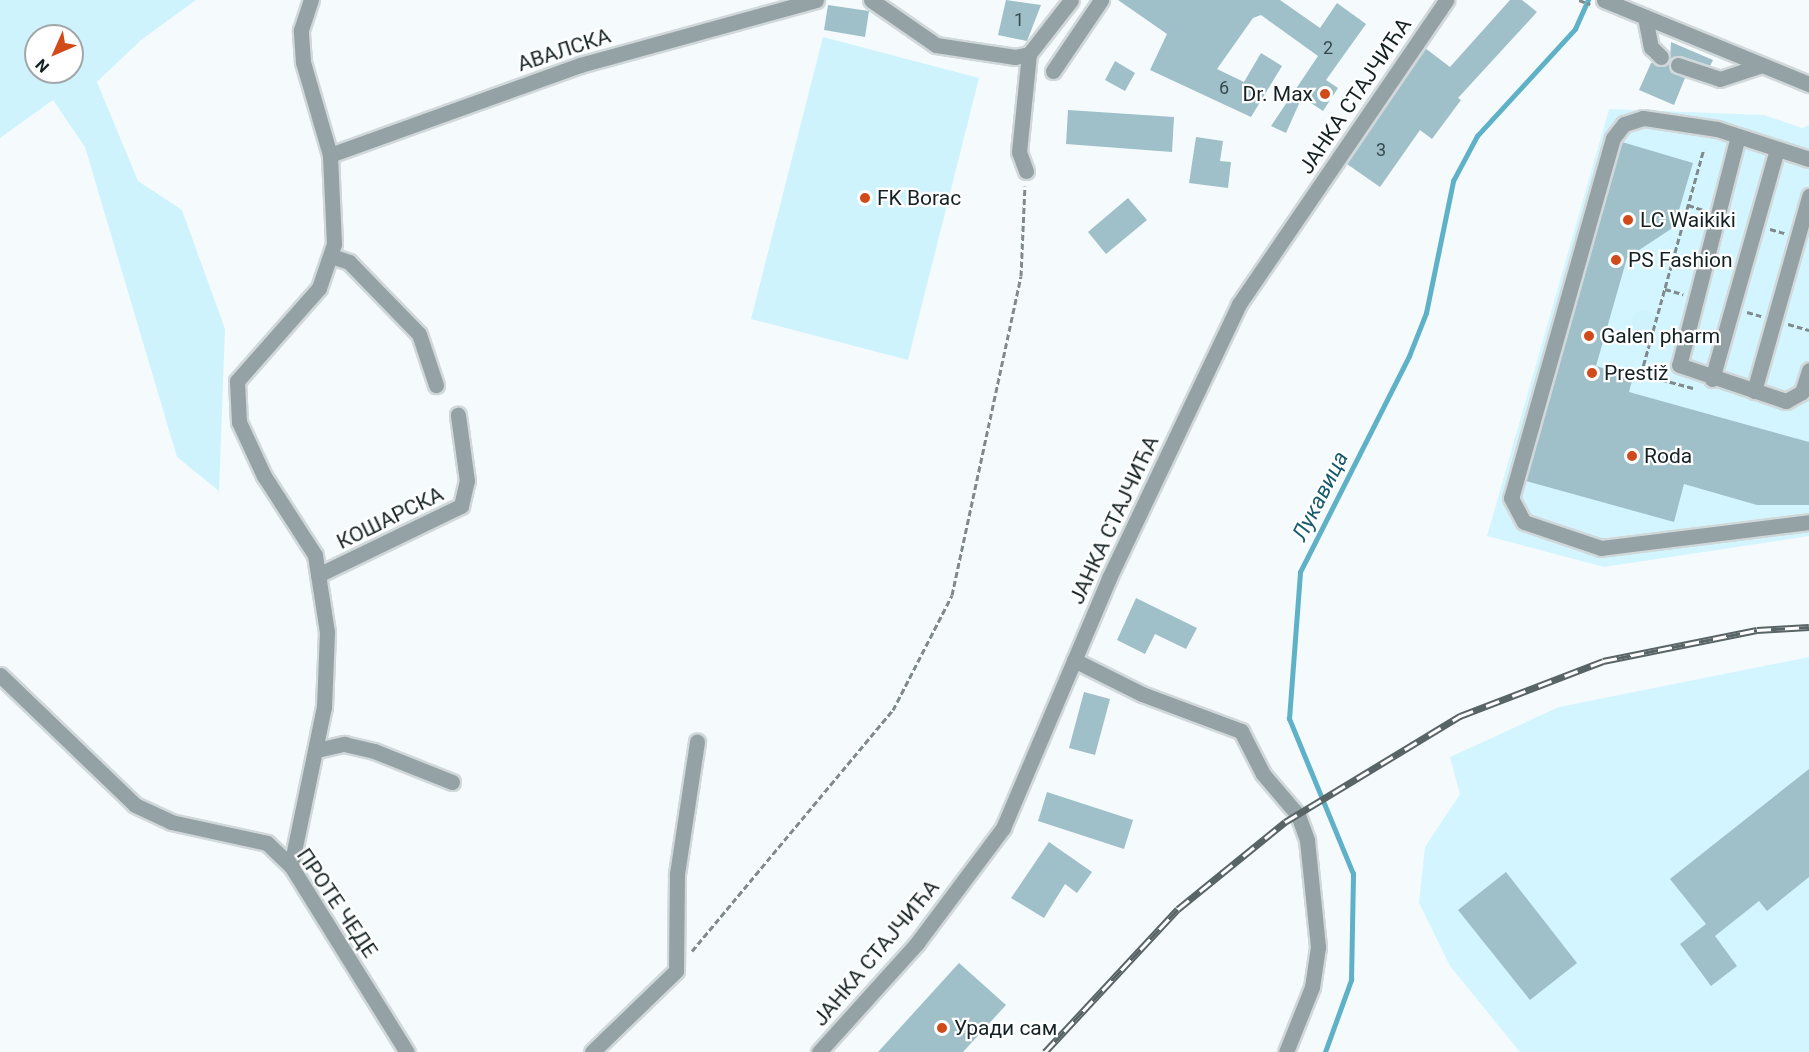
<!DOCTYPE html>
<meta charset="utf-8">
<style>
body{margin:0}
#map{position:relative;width:1809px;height:1052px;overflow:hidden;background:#f5fbfd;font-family:Roboto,sans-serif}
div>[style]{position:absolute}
.built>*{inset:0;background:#d3f5ff}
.green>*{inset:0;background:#cff3fd}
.round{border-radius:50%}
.stream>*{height:4.5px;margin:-2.25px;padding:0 2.25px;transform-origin:2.25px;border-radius:2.25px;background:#5fb1c7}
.building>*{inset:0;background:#9fbfc9}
.path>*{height:3px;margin-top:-1.5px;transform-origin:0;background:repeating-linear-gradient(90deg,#808a8c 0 6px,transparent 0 9px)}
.roads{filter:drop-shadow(2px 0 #d1d8da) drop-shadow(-2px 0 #d1d8da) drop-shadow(0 2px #d1d8da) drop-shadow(0 -2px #d1d8da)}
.minor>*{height:15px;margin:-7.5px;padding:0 7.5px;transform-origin:7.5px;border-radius:7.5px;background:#94a2a6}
.rail>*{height:7px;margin-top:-3.5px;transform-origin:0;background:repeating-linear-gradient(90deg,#fff 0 14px,#596466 0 28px);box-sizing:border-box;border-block:2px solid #596466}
.dots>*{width:16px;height:16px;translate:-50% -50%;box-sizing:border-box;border:3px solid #fff;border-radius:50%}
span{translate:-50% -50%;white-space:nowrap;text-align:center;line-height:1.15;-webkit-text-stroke:4.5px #fff;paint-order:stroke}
.number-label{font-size:18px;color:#38494e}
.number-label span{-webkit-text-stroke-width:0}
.street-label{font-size:21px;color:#152225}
.poi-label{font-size:21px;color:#152225}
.right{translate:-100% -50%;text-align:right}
.left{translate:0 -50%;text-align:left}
.water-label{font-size:22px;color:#185b6b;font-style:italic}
.north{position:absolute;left:24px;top:24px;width:60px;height:60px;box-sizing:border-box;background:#fff;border:2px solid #a1a7a8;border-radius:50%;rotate:225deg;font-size:16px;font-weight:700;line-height:24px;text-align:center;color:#152225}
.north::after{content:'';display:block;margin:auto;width:21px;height:27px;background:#d14a1a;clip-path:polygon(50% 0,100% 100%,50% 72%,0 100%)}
</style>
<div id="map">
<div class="built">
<i style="clip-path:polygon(1609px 109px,1764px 115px,1802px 128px,1809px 125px,1809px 536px,1604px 567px,1487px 536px)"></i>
<i style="clip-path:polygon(1809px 657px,1809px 1052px,1520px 1052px,1450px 966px,1419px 903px,1425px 847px,1460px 794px,1450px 757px,1559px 707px)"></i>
</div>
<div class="green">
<i style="clip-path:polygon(evenodd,0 0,196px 0,141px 40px,97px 82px,138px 181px,182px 210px,225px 329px,219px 491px,177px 457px,85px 147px,53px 100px,0 138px,0 0,36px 36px,72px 36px,72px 72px,36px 72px,36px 36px)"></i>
<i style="clip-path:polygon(823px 37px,979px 78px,908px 360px,751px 319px)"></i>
<i class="round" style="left:1632px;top:310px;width:24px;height:24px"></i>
</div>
<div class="stream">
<i style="left:1325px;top:1052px;width:77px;rotate:-70.1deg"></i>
<i style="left:1351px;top:980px;width:106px;rotate:-88.9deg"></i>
<i style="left:1353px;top:874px;width:168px;rotate:-112.4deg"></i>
<i style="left:1289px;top:719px;width:147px;rotate:-85.7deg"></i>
<i style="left:1300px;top:572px;width:242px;rotate:-63.2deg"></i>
<i style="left:1409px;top:356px;width:46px;rotate:-68.4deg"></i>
<i style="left:1426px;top:313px;width:135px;rotate:-78.4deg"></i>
<i style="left:1453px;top:181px;width:51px;rotate:-61.9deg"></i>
<i style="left:1477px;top:136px;width:145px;rotate:-47.5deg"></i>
<i style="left:1575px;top:29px;width:32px;rotate:-66deg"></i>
</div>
<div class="building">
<i style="clip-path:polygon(1006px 0,1041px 5px,1027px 41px,998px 35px)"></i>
<i style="clip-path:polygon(1118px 0,1280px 0,1320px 28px,1337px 3px,1366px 24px,1326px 80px,1338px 88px,1323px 111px,1302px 97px,1286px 133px,1271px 126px,1318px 56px,1261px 15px,1253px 18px,1217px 69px,1244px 82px,1261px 53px,1282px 66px,1251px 117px,1150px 70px,1167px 34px)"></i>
<i style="clip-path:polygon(1510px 0,1522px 0,1537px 12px,1458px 98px,1461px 100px,1432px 139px,1420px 130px,1380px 187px,1347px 164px,1425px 48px,1450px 67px)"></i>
<i style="clip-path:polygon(828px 5px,869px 11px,865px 37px,824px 30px)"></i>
<i style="clip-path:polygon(1671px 42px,1713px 60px,1710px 66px,1681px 56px,1670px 59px)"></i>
<i style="clip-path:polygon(1115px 61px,1135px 73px,1125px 91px,1105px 80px)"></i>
<i style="clip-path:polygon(1651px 63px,1669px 63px,1671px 72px,1685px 78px,1674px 105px,1639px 90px)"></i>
<i style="clip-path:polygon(1068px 110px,1174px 117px,1172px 152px,1066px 144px)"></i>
<i style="clip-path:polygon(1196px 137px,1223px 141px,1220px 161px,1231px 162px,1228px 188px,1189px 183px)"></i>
<i style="clip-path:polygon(1622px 142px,1693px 163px,1674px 227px,1627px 258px,1596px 366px,1633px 377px,1629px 392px,1809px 442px,1809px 505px,1757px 505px,1684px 484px,1674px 522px,1526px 481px)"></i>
<i style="clip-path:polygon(1128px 198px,1147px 220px,1106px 254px,1088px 232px)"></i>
<i style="clip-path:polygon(1136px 598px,1197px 628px,1186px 649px,1155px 634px,1145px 654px,1117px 640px)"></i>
<i style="clip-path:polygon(1084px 692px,1110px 699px,1095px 755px,1069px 748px)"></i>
<i style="clip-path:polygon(1809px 769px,1809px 877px,1767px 911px,1759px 901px,1715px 936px,1737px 966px,1711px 986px,1680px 944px,1706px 924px,1670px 879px)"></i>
<i style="clip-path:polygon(1047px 792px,1133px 820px,1124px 849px,1038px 821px)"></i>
<i style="clip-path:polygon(1049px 842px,1092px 872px,1077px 893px,1065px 884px,1044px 918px,1011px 898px)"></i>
<i style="clip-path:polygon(1506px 872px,1577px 963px,1530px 1000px,1458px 910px)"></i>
<i style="clip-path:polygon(959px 963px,1006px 1005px,963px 1052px,878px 1052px)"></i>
</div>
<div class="path">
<i style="left:1579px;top:0;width:12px;rotate:20deg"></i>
<i style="left:1688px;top:205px;width:16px;rotate:18deg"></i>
<i style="left:1770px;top:229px;width:15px;rotate:16deg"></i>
<i style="left:1665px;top:289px;width:19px;rotate:16deg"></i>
<i style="left:1747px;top:312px;width:15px;rotate:16deg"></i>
<i style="left:1788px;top:324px;width:22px;rotate:16deg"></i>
<i style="left:1693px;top:388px;width:54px;rotate:-164.9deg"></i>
<i style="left:1641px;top:374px;width:234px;rotate:-74.4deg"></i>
<i style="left:692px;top:951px;width:314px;rotate:-50.2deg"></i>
<i style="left:893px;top:710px;width:129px;rotate:-62.8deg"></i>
<i style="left:952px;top:595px;width:326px;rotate:-77.8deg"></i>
<i style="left:1021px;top:276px;width:90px;rotate:-87.5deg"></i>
</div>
<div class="roads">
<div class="minor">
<i style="left:871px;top:0;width:79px;rotate:34.7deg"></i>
<i style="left:936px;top:45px;width:80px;rotate:8.6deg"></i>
<i style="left:1015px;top:57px;width:14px;rotate:-12deg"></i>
<i style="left:1029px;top:54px;width:68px;rotate:-52.1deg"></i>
<i style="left:1604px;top:0;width:222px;rotate:22.3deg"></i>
<i style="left:1645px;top:17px;width:31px;rotate:79deg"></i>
<i style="left:1651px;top:47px;width:14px;rotate:45deg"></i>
<i style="left:1678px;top:65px;width:44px;rotate:18.4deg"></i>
<i style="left:1720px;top:79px;width:44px;rotate:-18.4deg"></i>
<i style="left:1053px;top:71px;width:86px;rotate:-55.9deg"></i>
<i style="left:1738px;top:136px;width:236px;rotate:104.4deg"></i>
<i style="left:1679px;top:365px;width:113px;rotate:18.6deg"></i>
<i style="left:1786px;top:401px;width:18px;rotate:-29deg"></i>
<i style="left:1802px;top:392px;width:23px;rotate:-72deg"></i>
<i style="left:330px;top:155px;width:266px;rotate:-19.8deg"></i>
<i style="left:580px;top:65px;width:245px;rotate:-15.4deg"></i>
<i style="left:1809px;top:159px;width:97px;rotate:-161.9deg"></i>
<i style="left:1717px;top:129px;width:75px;rotate:-171.5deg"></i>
<i style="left:1643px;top:118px;width:20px;rotate:162deg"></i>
<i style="left:1624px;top:124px;width:18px;rotate:128deg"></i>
<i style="left:1613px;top:138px;width:374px;rotate:105.8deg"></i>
<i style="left:1511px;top:498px;width:27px;rotate:62deg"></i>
<i style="left:1524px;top:522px;width:81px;rotate:18.7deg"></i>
<i style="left:1601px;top:548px;width:210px;rotate:-7.1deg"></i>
<i style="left:1026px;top:171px;width:20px;rotate:-110deg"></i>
<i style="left:1019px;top:152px;width:99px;rotate:-84.2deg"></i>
<i style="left:331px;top:256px;width:19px;rotate:18deg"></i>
<i style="left:349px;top:262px;width:100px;rotate:45.8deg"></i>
<i style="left:419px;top:334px;width:54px;rotate:71.6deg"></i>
<i style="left:1712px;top:379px;width:239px;rotate:-74.2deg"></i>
<i style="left:1754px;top:391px;width:203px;rotate:-74.2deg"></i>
<i style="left:318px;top:575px;width:159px;rotate:-25.8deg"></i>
<i style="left:461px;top:506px;width:26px;rotate:-77deg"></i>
<i style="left:467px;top:481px;width:67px;rotate:-97.8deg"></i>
<i style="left:1074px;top:660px;width:76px;rotate:26.6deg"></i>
<i style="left:1142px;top:694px;width:106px;rotate:20.5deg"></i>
<i style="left:1241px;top:731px;width:48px;rotate:62.9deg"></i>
<i style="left:1263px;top:774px;width:54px;rotate:49.5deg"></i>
<i style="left:1298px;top:815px;width:27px;rotate:70deg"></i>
<i style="left:1307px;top:840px;width:108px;rotate:84.1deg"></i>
<i style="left:1318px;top:947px;width:40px;rotate:98.5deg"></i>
<i style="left:1312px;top:987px;width:70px;rotate:111.8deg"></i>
<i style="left:0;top:675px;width:187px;rotate:43.9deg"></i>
<i style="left:135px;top:805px;width:40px;rotate:25deg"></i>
<i style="left:171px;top:822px;width:98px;rotate:12.3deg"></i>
<i style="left:267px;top:843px;width:33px;rotate:44deg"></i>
<i style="left:291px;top:866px;width:219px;rotate:58.1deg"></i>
<i style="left:317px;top:750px;width:28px;rotate:-13deg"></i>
<i style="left:344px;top:744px;width:31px;rotate:13deg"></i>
<i style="left:374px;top:751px;width:84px;rotate:21.7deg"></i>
<i style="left:291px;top:866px;width:162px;rotate:-78.3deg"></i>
<i style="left:324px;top:707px;width:75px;rotate:-87.7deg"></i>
<i style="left:327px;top:632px;width:78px;rotate:-98.9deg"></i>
<i style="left:315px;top:555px;width:94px;rotate:-122.8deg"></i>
<i style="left:264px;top:476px;width:60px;rotate:-114.8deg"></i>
<i style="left:239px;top:422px;width:41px;rotate:-92.8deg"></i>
<i style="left:237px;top:381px;width:124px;rotate:-48.6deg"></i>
<i style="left:319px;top:288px;width:46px;rotate:-71.2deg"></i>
<i style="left:334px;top:244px;width:89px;rotate:-92.6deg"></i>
<i style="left:330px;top:155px;width:97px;rotate:-106.2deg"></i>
<i style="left:303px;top:62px;width:32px;rotate:-94deg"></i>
<i style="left:301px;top:30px;width:32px;rotate:-72deg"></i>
<i style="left:592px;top:1052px;width:117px;rotate:-44deg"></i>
<i style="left:676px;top:971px;width:97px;rotate:-89.4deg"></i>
<i style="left:677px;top:874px;width:134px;rotate:-81.4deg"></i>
<i style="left:819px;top:1052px;width:147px;rotate:-48deg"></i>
<i style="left:917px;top:943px;width:144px;rotate:-53.2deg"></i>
<i style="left:1003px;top:828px;width:272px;rotate:-67deg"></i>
<i style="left:1109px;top:578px;width:303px;rotate:-64.6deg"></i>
<i style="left:1239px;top:304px;width:368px;rotate:-55.7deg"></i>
</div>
</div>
<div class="rail">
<i style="left:1045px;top:1052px;width:195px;rotate:-47.1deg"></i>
<i style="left:1178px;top:909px;width:138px;rotate:-39.1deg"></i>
<i style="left:1285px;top:822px;width:205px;rotate:-31.2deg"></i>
<i style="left:1460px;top:716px;width:153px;rotate:-21deg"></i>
<i style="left:1603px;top:661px;width:157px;rotate:-11.4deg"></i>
<i style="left:1757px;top:630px;width:52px;rotate:-3.3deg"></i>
</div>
<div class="dots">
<i style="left:1325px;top:94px;background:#d14a1a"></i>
<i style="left:865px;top:198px;background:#d14a1a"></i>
<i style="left:1628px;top:220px;background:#d14a1a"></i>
<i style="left:1616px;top:260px;background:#d14a1a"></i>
<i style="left:1589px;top:336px;background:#d14a1a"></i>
<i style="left:1592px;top:373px;background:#d14a1a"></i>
<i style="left:1632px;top:456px;background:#d14a1a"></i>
<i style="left:942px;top:1028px;background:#d14a1a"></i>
</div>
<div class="number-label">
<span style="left:1019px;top:20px">1</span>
<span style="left:1328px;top:48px">2</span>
<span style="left:1224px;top:88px">6</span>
<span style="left:1381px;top:150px">3</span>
</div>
<div class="street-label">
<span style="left:564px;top:50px;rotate:-18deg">АВАЛСКА</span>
<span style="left:1355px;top:96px;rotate:-56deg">ЈАНКА СТАЈЧИЋА</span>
<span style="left:390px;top:518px;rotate:-26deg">КОШАРСКА</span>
<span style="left:1114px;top:520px;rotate:-65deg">ЈАНКА СТАЈЧИЋА</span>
<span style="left:337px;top:903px;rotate:56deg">ПРОТЕ ЧЕДЕ</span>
<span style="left:876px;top:953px;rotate:-50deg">ЈАНКА СТАЈЧИЋА</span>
</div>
<div class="poi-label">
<span class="right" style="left:1313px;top:94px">Dr. Max</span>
<span class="left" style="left:877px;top:198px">FK Borac</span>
<span class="left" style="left:1640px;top:220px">LC Waikiki</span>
<span class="left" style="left:1628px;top:260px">PS Fashion</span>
<span class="left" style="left:1601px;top:336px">Galen pharm</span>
<span class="left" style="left:1604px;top:373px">Prestiž</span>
<span class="left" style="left:1644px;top:456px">Roda</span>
<span class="left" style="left:954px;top:1028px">Уради сам</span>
</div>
<div class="water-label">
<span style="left:1320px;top:496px;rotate:-63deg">Лукавица</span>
</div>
<div class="north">N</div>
</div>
